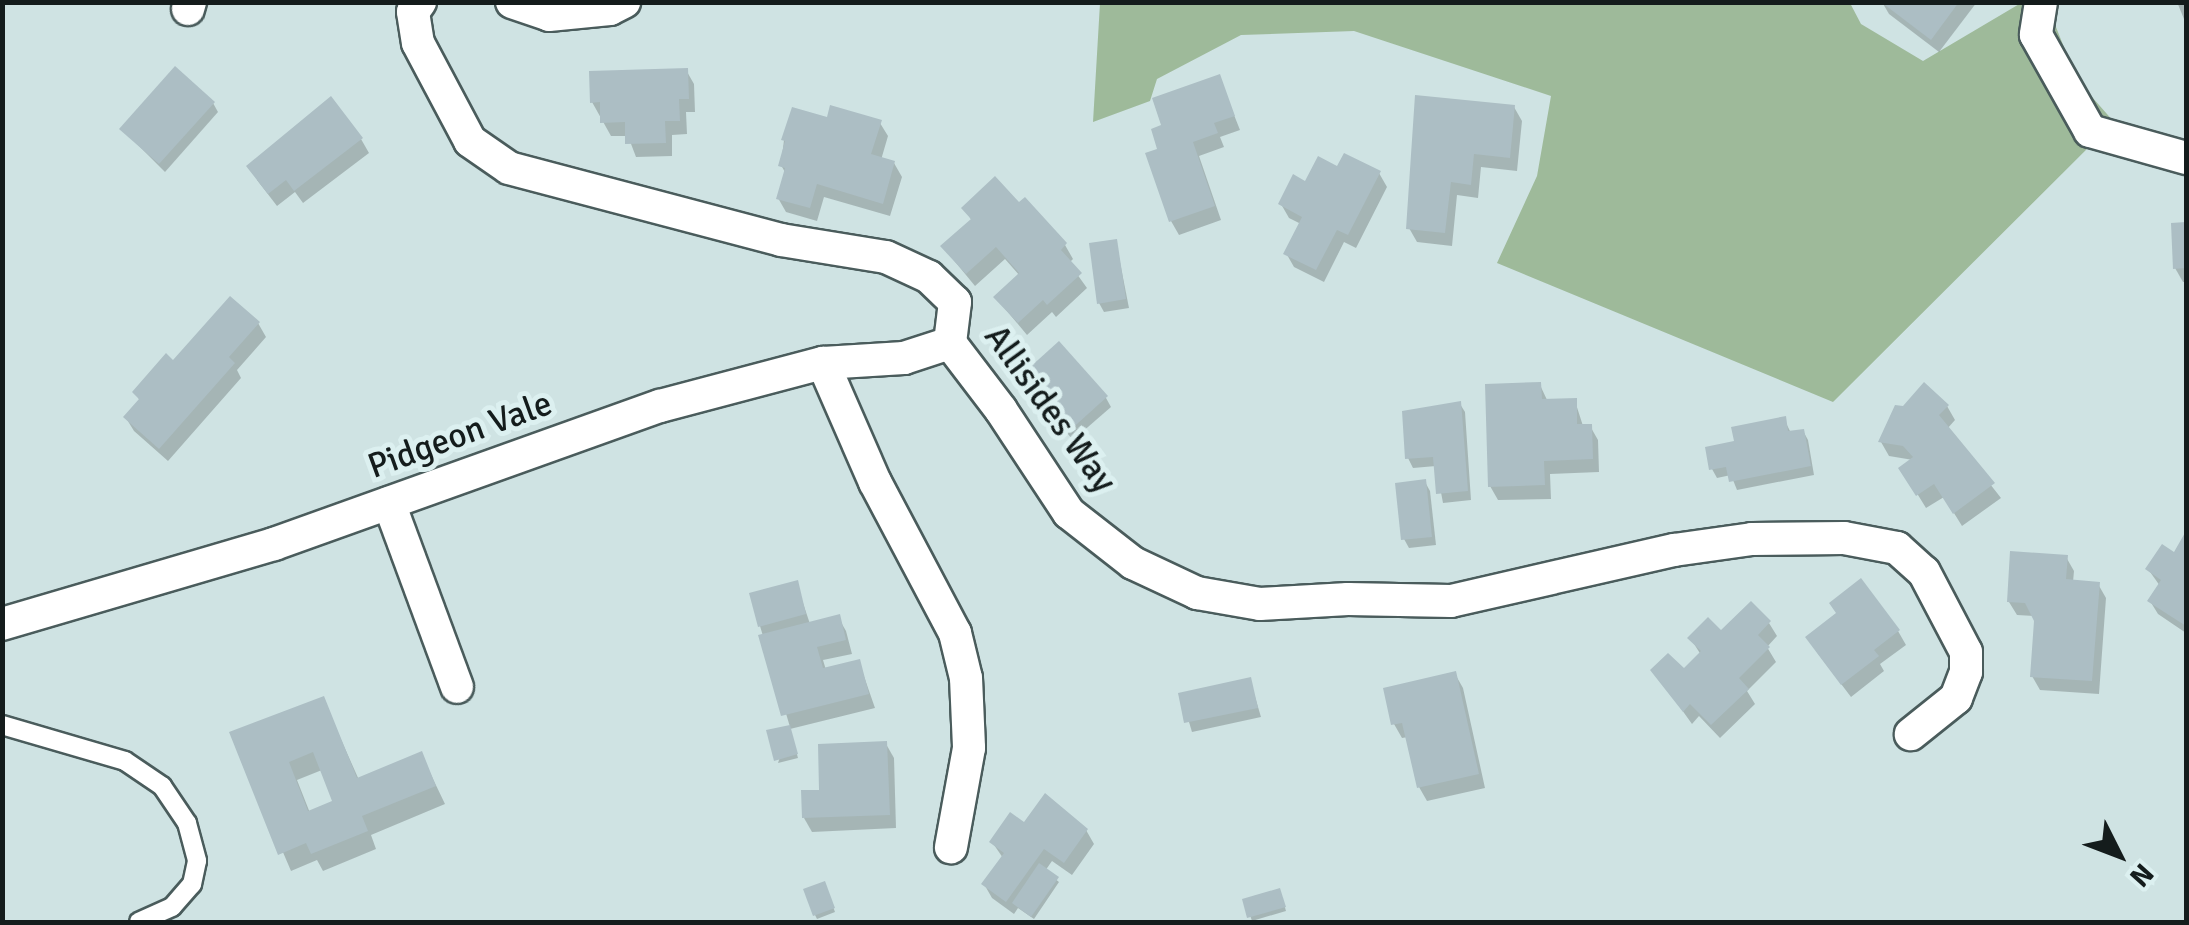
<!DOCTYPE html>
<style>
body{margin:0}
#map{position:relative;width:2189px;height:925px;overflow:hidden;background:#cfe3e3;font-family:Signika,sans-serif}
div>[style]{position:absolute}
.green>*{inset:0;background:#9eba9a}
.shadow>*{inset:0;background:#0003}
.building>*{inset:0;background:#acbec4}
.roads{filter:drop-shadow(2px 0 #4a5c5c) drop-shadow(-2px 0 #4a5c5c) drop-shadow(0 2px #4a5c5c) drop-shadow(0 -2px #4a5c5c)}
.lane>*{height:18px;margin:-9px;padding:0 9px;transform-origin:9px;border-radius:9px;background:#fff}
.street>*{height:32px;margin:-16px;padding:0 16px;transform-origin:16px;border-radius:16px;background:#fff}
span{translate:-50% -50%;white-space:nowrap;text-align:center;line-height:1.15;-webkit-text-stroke:10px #dcf0f0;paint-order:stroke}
.street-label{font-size:35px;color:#141c1c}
.frame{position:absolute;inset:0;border:5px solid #141c1c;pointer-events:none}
.north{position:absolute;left:2069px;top:805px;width:100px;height:100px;-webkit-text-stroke:8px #dcf0f0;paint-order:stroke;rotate:132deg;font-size:28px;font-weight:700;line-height:40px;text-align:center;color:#141c1c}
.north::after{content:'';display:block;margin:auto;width:35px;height:45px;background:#141c1c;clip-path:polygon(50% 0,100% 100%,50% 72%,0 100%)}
</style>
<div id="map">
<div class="green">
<i style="clip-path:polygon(2052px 2px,2050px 12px,2077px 80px,2114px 122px,1833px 402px,1497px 263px,1537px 176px,1551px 96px,1354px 31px,1241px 35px,1157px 79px,1150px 101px,1093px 122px,1100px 3px,1850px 3px,1861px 24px,1923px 61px,2021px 3px)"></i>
</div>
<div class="shadow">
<i style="clip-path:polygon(1882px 2px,1977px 2px,1939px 52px,1889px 14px)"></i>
<i style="clip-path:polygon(2177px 2px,2186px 2px,2186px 25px,2186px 24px)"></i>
<i style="clip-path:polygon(686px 70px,694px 84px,695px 112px,686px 112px,687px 134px,672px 135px,672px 156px,636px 157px,628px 136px,611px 136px,592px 102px)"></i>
<i style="clip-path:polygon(1219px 77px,1240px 130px,1220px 137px,1224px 147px,1199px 156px,1221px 220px,1179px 235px,1171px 221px,1161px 150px,1164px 127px)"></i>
<i style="clip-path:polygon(213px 103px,218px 112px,165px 172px,122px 129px)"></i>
<i style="clip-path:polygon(1514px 107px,1522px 121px,1517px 171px,1481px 167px,1478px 198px,1457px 195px,1452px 246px,1417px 242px,1409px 228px)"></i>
<i style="clip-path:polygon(828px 120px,880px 123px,888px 136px,881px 160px,894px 163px,902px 177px,890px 216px,824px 197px,817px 221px,786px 212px,778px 198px,786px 174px,781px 165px,784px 140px)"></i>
<i style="clip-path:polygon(361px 139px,369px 153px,303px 203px,295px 192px,277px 206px,257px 180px)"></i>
<i style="clip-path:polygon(1339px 170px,1379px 173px,1387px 187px,1356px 248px,1344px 242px,1324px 282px,1294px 267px,1286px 253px,1301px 224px,1289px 218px,1281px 204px,1306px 184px)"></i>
<i style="clip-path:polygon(1018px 205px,1065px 245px,1073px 259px,1069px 263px,1087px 288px,1056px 317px,1052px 312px,1027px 335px,996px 298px,1020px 276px,1005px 259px,975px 286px,943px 247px,972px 221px,964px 208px)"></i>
<i style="clip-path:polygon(2186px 224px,2186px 282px,2183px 282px,2175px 268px,2173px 225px)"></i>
<i style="clip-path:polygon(1116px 242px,1129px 308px,1104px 312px,1099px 303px)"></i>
<i style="clip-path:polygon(258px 323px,266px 337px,237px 370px,241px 378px,168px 461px,134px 431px,126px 418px,140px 401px,135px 392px,173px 364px)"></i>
<i style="clip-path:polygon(1021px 379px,1106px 398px,1111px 407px,1073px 440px)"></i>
<i style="clip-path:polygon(1540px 385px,1548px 402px,1575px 401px,1583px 426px,1590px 426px,1598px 440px,1599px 472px,1550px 474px,1551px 499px,1498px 500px,1490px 486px)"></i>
<i style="clip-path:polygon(1460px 404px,1465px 412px,1471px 500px,1443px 503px,1436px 466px,1413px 468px,1408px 458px)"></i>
<i style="clip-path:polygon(1947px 406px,1955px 420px,1947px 429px,2001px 498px,1962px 526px,1944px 497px,1926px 508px,1902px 469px,1913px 460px,1889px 456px,1881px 442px,1904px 409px)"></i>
<i style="clip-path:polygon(1784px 419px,1791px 433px,1803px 431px,1808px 440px,1814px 475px,1737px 490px,1731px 475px,1717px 478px,1712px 469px,1737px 443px)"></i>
<i style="clip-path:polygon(1425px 482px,1430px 491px,1436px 545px,1409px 548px,1404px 539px)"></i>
<i style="clip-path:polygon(2186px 536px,2186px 633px,2158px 614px,2150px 601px,2160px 586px,2148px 569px,2174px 555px)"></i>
<i style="clip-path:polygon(2066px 557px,2074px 571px,2073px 582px,2098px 584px,2106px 598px,2099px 694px,2040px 690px,2032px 676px,2036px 621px,2034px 616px,2017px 615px,2009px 602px)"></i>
<i style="clip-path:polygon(796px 582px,810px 624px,838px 617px,846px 631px,852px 654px,823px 660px,826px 670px,859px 662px,875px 708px,790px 729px,798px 758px,778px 763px,790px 727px,760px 626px)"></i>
<i style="clip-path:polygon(1769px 623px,1777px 636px,1767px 647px,1776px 662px,1747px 691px,1755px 704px,1720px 738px,1699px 716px,1692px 724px,1654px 671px,1684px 671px,1701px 655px,1691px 639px)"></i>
<i style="clip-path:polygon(1898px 631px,1906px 645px,1880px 664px,1884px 671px,1851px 697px,1816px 651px)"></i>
<i style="clip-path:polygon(1455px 674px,1463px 688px,1485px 788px,1427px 801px,1419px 787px,1408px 737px,1402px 738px,1394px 724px)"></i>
<i style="clip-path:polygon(1250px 680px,1261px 717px,1192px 732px,1181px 695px)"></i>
<i style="clip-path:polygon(evenodd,323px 699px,359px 780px,421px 754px,445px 804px,371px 835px,376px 849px,323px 871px,317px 860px,291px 871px,232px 733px,323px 699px,322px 770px,335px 802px,310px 813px,297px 780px,322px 770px)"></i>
<i style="clip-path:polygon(886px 744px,894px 758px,896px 828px,812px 832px,804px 818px,822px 792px)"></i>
<i style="clip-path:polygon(1025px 825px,1086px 830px,1094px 844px,1072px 875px,1052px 861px,1045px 871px,1059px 882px,1034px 919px,1018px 908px,1014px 914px,992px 898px,984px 884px,1003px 858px,992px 842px)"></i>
<i style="clip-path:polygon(826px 887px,835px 912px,817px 919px,815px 915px)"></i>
<i style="clip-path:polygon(1281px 894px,1286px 911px,1252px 921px,1245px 900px)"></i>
</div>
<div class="building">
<i style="clip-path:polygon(1881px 2px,1959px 2px,1931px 40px)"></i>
<i style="clip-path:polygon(175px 66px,215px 102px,159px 164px,119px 129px)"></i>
<i style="clip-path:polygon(688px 68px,689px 99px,679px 99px,680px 121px,665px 121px,666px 143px,625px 144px,625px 122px,600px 123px,600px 102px,590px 103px,589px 71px)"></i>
<i style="clip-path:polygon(1220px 74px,1235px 116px,1214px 123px,1218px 133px,1193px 142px,1215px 206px,1169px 222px,1145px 153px,1157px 149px,1151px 129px,1161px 125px,1152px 98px)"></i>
<i style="clip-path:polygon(1415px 95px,1515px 105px,1510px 158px,1474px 154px,1471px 185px,1451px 182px,1445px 233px,1406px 229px)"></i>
<i style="clip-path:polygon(331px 96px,363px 138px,294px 191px,286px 180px,268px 194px,246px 166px)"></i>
<i style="clip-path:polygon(830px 105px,882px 120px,871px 154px,895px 161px,883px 204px,817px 184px,810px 208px,776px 199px,785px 168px,778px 166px,785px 141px,781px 140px,792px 107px,827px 117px)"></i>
<i style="clip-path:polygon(1344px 153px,1381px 171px,1348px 235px,1337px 230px,1316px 270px,1283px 254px,1302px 217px,1278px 204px,1293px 174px,1305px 181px,1318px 156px,1337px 166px)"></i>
<i style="clip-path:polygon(995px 176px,1019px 202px,1025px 197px,1067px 243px,1061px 250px,1082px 273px,1047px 305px,1043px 300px,1018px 323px,993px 297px,1019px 273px,996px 247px,966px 274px,940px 246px,971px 219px,961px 208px)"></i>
<i style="clip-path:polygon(2186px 222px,2186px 268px,2173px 269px,2171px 223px)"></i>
<i style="clip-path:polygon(1117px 239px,1126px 299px,1097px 304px,1089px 243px)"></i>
<i style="clip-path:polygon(230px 296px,260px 322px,229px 357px,235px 363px,159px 449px,123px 417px,139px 399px,132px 392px,166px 353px,173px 360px)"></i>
<i style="clip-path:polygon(1059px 341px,1108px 396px,1067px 433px,1018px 378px)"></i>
<i style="clip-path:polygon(1541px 382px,1542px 399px,1577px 398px,1577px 424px,1592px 424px,1593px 459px,1544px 461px,1545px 485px,1488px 487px,1485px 384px)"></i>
<i style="clip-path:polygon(1924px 382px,1949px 405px,1939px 415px,1995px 483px,1953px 514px,1934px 484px,1916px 496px,1898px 468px,1913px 457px,1903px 446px,1878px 442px,1895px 405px,1903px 406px)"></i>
<i style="clip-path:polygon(1461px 401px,1468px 491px,1436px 494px,1433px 457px,1405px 459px,1402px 411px)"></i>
<i style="clip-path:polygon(1786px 416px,1788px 431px,1804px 429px,1811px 466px,1729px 482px,1726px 467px,1709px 470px,1705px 447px,1734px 441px,1731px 427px)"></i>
<i style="clip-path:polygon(1426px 479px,1432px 537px,1401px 540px,1395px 483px)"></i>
<i style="clip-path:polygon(2186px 531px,2186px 626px,2147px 601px,2161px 580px,2145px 569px,2162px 544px,2174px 552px)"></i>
<i style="clip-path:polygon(2010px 551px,2068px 555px,2066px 579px,2100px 582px,2092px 681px,2030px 677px,2034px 621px,2025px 603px,2007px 602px)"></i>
<i style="clip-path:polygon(1861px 578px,1900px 630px,1874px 650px,1879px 656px,1841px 685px,1805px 637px,1836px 613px,1829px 603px)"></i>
<i style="clip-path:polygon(798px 580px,806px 614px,758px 627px,749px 593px)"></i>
<i style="clip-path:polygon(1751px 601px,1771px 621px,1758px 635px,1770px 647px,1739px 678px,1749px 689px,1711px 725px,1690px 704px,1683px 712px,1650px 670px,1668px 653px,1684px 668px,1701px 651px,1687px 638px,1708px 617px,1721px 630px)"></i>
<i style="clip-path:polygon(840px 614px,846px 640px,817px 647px,823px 668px,860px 659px,869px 694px,781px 716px,758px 635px)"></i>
<i style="clip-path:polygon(1456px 671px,1479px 774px,1417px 788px,1402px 723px,1391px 725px,1383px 688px)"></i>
<i style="clip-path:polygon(1251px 677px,1258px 708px,1184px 723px,1178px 693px)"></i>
<i style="clip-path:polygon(evenodd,324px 696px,357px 778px,422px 751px,436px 786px,362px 816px,368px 831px,311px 854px,306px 843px,278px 855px,229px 732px,324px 696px,313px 752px,332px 801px,308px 811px,289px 762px,313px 752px)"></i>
<i style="clip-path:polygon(790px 725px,798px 754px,774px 761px,766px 730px)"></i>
<i style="clip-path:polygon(887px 741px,890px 815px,802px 818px,801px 790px,819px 790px,818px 744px)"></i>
<i style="clip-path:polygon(1045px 793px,1088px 829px,1064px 863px,1044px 849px,1006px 902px,981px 884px,1004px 853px,989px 842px,1010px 812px,1024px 822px)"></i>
<i style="clip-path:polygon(1039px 863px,1059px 877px,1031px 917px,1012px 903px)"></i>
<i style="clip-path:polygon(825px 881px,835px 908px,813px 916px,803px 889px)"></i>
<i style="clip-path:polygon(1280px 888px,1286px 907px,1247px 918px,1242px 899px)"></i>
</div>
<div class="roads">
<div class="lane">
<i style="left:2px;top:725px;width:128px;rotate:16.3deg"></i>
<i style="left:125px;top:761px;width:45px;rotate:34deg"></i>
<i style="left:162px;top:786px;width:45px;rotate:56deg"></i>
<i style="left:187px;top:823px;width:39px;rotate:75deg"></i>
<i style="left:197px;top:861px;width:24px;rotate:102deg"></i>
<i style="left:192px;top:884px;width:30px;rotate:131deg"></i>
<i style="left:172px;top:907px;width:36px;rotate:156deg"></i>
</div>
<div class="street">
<i style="left:420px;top:2px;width:12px;rotate:125deg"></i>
<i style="left:413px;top:12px;width:31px;rotate:81deg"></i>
<i style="left:418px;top:43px;width:111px;rotate:62deg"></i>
<i style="left:470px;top:141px;width:47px;rotate:34.7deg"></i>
<i style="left:509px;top:168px;width:281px;rotate:14.8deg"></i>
<i style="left:781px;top:240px;width:106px;rotate:9.2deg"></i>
<i style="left:886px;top:257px;width:47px;rotate:24.9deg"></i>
<i style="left:929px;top:277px;width:36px;rotate:44deg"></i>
<i style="left:955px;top:302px;width:41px;rotate:97deg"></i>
<i style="left:950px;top:343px;width:84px;rotate:52.7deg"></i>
<i style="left:1001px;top:410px;width:123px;rotate:56.6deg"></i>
<i style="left:1069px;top:513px;width:81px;rotate:38deg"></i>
<i style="left:1133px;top:563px;width:71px;rotate:25.1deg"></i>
<i style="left:1197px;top:593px;width:64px;rotate:9.9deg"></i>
<i style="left:1260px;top:604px;width:88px;rotate:-3.3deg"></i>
<i style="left:1348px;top:599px;width:103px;rotate:1.1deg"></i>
<i style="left:1451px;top:601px;width:229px;rotate:-12.9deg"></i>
<i style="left:1674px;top:550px;width:79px;rotate:-8deg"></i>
<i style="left:1752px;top:539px;width:92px;rotate:-0.6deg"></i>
<i style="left:1844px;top:538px;width:54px;rotate:10.7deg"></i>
<i style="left:1897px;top:548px;width:36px;rotate:42deg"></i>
<i style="left:1924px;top:572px;width:90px;rotate:62.3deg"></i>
<i style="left:1966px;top:652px;width:20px;rotate:90deg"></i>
<i style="left:1966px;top:672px;width:28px;rotate:111deg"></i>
<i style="left:1956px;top:698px;width:58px;rotate:141.3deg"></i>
<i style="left:512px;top:2px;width:39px;rotate:19deg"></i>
<i style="left:549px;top:15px;width:61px;rotate:-5.6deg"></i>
<i style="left:610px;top:9px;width:16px;rotate:-27deg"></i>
<i style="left:2041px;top:2px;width:33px;rotate:99deg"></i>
<i style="left:2036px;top:35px;width:110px;rotate:60.6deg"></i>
<i style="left:2090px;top:131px;width:100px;rotate:15.7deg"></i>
<i style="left:188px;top:9px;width:7px;rotate:-74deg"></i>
<i style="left:823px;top:363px;width:130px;rotate:66.4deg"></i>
<i style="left:875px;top:482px;width:171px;rotate:62.1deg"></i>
<i style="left:955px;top:633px;width:46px;rotate:76.3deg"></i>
<i style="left:966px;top:678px;width:70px;rotate:87.5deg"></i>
<i style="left:969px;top:748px;width:101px;rotate:100.3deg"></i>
<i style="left:389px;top:503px;width:196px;rotate:69.7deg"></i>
<i style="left:2px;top:624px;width:284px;rotate:-16.4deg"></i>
<i style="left:274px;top:544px;width:410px;rotate:-19.7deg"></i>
<i style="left:660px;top:406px;width:169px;rotate:-14.8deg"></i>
<i style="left:823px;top:363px;width:81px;rotate:-3.5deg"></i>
<i style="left:904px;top:358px;width:48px;rotate:-18.1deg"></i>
</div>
</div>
<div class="street-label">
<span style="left:1050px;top:409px;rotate:54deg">Allisides Way</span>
<span style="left:460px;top:435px;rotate:-20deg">Pidgeon Vale</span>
</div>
<div class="frame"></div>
<div class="north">N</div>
</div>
